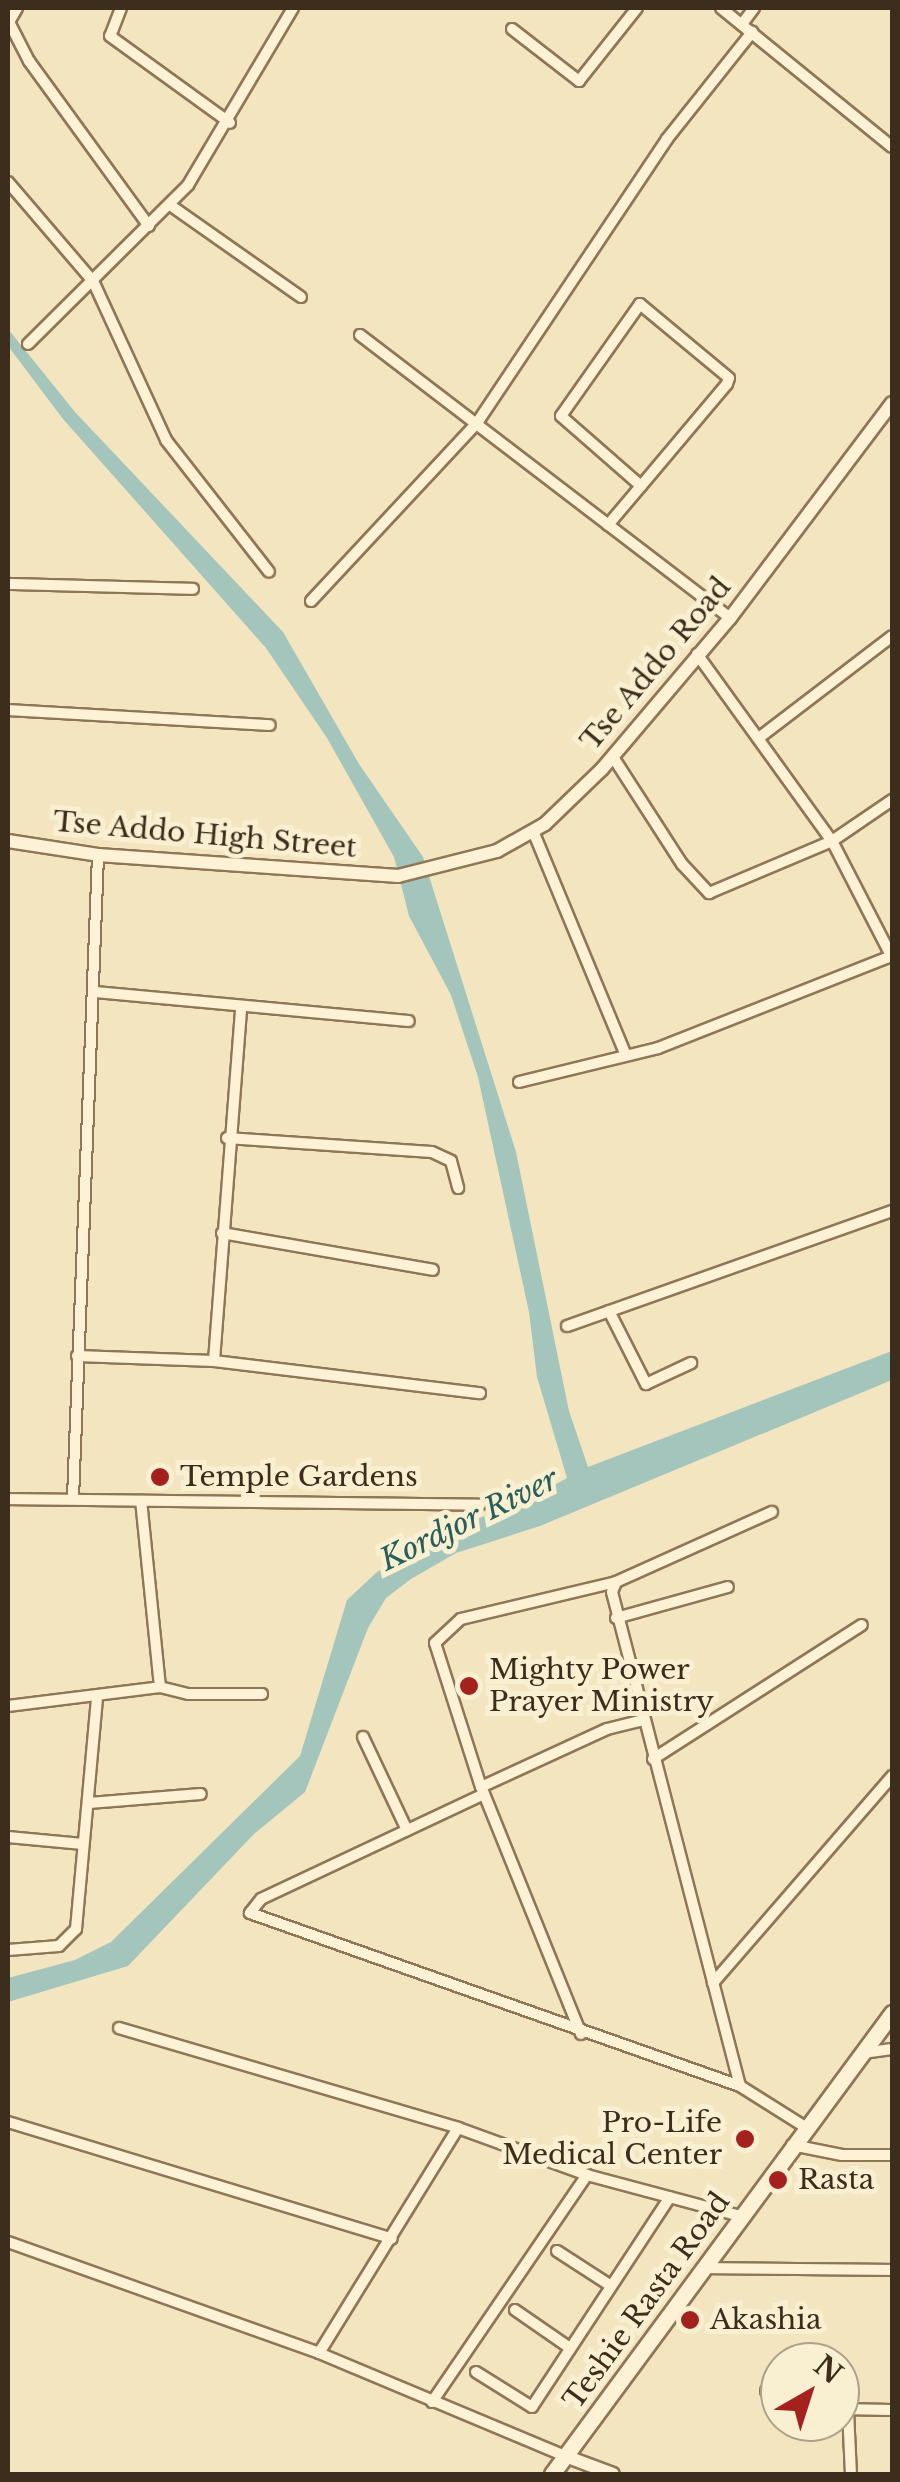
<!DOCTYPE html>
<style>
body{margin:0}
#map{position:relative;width:900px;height:2482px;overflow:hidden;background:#f3e5c0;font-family:"Libre Baskerville",serif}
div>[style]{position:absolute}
.water>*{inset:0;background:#a4c5bc}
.roads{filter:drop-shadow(2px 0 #8f7656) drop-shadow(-2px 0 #8f7656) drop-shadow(0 2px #8f7656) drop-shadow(0 -2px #8f7656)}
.minor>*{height:10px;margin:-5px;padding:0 5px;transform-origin:5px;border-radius:5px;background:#fdf2d5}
.tertiary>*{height:12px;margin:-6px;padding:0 6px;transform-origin:6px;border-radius:6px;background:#fdf2d5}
.secondary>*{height:15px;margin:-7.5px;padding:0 7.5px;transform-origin:7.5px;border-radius:7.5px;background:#fdf2d5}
.dots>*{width:28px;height:28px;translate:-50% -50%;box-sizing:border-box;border:5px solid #f9efd1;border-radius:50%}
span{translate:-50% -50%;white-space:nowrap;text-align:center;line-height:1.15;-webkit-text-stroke:10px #f9efd1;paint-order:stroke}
.street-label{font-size:28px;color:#3d2d1c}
.poi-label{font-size:28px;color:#3d2d1c}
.left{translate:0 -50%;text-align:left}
.right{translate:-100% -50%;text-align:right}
.water-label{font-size:30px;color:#295e5c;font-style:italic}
.frame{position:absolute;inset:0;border:10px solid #3d2d1c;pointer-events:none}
.north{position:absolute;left:760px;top:2342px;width:100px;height:100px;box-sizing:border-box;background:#f9efd1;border:2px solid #aea189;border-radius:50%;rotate:39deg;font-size:28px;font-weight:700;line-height:40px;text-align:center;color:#3d2d1c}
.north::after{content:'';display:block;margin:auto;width:35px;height:45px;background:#a5211e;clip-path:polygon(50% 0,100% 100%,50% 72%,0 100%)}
</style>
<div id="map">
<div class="water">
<i style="clip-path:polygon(8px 329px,75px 412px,283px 632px,359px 764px,423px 857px,516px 1152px,569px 1411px,588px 1467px,892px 1351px,892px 1380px,540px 1526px,456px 1553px,411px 1579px,386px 1598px,368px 1628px,305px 1792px,254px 1834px,128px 1966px,8px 2002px,8px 1978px,75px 1960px,111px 1942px,300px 1756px,347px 1600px,377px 1572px,456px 1526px,522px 1503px,567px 1478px,537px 1377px,529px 1312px,478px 1077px,451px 995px,409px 916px,394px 857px,327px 738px,266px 648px,63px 419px,8px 346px)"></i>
</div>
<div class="roads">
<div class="minor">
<i style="left:121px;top:8px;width:30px;rotate:111deg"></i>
<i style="left:110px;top:36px;width:148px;rotate:35.9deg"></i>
<i style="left:721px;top:8px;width:220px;rotate:39.1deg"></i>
<i style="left:8px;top:20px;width:46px;rotate:62.9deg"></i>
<i style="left:29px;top:61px;width:204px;rotate:54deg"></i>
<i style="left:9px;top:22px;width:16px;rotate:-60deg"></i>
<i style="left:742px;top:24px;width:20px;rotate:-53deg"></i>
<i style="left:512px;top:29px;width:85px;rotate:37.8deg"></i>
<i style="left:579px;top:81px;width:93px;rotate:-51.5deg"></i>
<i style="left:8px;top:182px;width:130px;rotate:49.4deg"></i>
<i style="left:93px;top:281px;width:175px;rotate:65.3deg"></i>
<i style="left:166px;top:440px;width:167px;rotate:52deg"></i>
<i style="left:170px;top:205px;width:160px;rotate:35.1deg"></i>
<i style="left:360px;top:335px;width:466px;rotate:37.4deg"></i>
<i style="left:28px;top:344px;width:226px;rotate:-44.8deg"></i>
<i style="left:188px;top:185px;width:206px;rotate:-59.3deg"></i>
<i style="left:608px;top:525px;width:51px;rotate:-49.8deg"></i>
<i style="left:641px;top:486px;width:133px;rotate:-49.9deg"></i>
<i style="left:727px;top:384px;width:6px;rotate:-72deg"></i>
<i style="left:729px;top:378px;width:116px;rotate:-140.3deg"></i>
<i style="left:640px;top:304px;width:137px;rotate:125.2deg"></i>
<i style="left:561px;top:416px;width:106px;rotate:41.2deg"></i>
<i style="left:8px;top:584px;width:185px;rotate:1.5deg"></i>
<i style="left:311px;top:601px;width:243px;rotate:-47deg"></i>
<i style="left:477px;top:423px;width:342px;rotate:-56.2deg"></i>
<i style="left:667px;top:139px;width:137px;rotate:-51.5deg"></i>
<i style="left:697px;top:654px;width:231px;rotate:54.2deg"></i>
<i style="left:832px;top:841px;width:131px;rotate:62.7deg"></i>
<i style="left:8px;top:710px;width:262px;rotate:3.3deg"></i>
<i style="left:760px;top:737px;width:166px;rotate:-37.4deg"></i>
<i style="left:613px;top:757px;width:127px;rotate:57.2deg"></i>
<i style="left:682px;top:864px;width:40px;rotate:47deg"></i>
<i style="left:709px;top:893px;width:134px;rotate:-22.9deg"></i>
<i style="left:832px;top:841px;width:73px;rotate:-34.3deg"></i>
<i style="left:533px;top:831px;width:243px;rotate:67.5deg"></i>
<i style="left:95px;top:992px;width:315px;rotate:5.3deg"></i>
<i style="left:519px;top:1082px;width:143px;rotate:-13.7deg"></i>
<i style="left:658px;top:1048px;width:251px;rotate:-21.5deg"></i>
<i style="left:227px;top:1138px;width:205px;rotate:3.9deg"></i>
<i style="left:432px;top:1152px;width:21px;rotate:25deg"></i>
<i style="left:451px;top:1161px;width:28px;rotate:75deg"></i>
<i style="left:222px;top:1233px;width:214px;rotate:9.9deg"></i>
<i style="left:609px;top:1311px;width:82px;rotate:63.1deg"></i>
<i style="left:646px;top:1384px;width:50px;rotate:-25deg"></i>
<i style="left:567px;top:1326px;width:345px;rotate:-19.5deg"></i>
<i style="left:77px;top:1356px;width:137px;rotate:2.1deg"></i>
<i style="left:214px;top:1361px;width:268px;rotate:6.9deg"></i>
<i style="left:214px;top:1361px;width:354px;rotate:-85.6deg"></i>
<i style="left:73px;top:1498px;width:643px;rotate:-87.77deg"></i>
<i style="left:8px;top:1499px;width:472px;rotate:0.7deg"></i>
<i style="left:616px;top:1618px;width:116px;rotate:-15.5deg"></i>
<i style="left:160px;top:1687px;width:29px;rotate:14deg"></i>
<i style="left:188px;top:1694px;width:74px"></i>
<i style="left:8px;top:1706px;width:153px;rotate:-7.1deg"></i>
<i style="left:160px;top:1687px;width:187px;rotate:-95.8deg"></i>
<i style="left:363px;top:1737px;width:103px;rotate:64.7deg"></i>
<i style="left:653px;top:1759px;width:248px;rotate:-32.7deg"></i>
<i style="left:481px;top:1787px;width:139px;rotate:-24.7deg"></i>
<i style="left:607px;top:1729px;width:36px;rotate:-14deg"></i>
<i style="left:484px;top:1794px;width:246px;rotate:154.8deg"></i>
<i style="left:261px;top:1899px;width:18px;rotate:128deg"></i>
<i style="left:250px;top:1913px;width:520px;rotate:19.45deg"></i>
<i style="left:740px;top:2086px;width:77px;rotate:32.2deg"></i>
<i style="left:89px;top:1803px;width:112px;rotate:-4.6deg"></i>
<i style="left:8px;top:1837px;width:75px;rotate:5.3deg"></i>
<i style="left:8px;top:1950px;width:51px;rotate:-4.5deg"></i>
<i style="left:59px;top:1946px;width:24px;rotate:-45deg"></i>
<i style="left:76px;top:1929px;width:230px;rotate:-84.8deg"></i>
<i style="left:713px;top:1983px;width:274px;rotate:-49.1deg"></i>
<i style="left:119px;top:2028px;width:353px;rotate:16.4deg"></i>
<i style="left:458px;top:2128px;width:137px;rotate:20deg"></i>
<i style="left:587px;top:2175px;width:158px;rotate:15deg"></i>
<i style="left:581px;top:2034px;width:266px;rotate:-112deg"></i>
<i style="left:481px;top:1787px;width:151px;rotate:-107.7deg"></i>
<i style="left:435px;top:1643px;width:35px;rotate:-43deg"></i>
<i style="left:461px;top:1619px;width:159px;rotate:-13.4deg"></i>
<i style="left:863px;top:2053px;width:29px;rotate:-8deg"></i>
<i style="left:740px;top:2086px;width:510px;rotate:-104.53deg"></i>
<i style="left:612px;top:1592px;width:11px;rotate:-68deg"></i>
<i style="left:616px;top:1582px;width:171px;rotate:-24.2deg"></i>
<i style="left:8px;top:2122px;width:401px;rotate:16.9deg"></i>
<i style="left:792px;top:2145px;width:51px;rotate:11.3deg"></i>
<i style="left:842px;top:2155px;width:50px"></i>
<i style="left:8px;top:2242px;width:330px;rotate:19.6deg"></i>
<i style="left:319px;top:2353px;width:267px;rotate:22.7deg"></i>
<i style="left:557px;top:2251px;width:64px;rotate:32.9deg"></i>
<i style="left:702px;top:2268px;width:190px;rotate:0.6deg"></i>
<i style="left:515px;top:2310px;width:67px;rotate:34.6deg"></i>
<i style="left:319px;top:2353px;width:264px;rotate:-58.3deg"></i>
<i style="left:476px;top:2372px;width:66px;rotate:32deg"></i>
<i style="left:532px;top:2407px;width:251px;rotate:-56.7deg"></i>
<i style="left:766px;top:2391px;width:14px;rotate:12deg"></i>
<i style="left:432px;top:2402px;width:275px;rotate:-55.7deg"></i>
<i style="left:840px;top:2409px;width:52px;rotate:1.1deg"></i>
<i style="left:848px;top:2411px;width:63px;rotate:87.3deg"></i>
</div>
<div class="tertiary">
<i style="left:8px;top:841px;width:91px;rotate:8.8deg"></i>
<i style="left:98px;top:855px;width:301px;rotate:4deg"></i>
<i style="left:398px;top:876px;width:102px;rotate:-14.2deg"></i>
<i style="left:497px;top:851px;width:55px;rotate:-29.4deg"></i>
<i style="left:545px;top:824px;width:79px;rotate:-44deg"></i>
<i style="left:602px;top:769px;width:198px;rotate:-49.7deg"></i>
<i style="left:730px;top:618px;width:269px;rotate:-53deg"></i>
<i style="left:565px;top:2456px;width:51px;rotate:20.6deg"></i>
</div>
<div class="secondary">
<i style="left:552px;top:2474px;width:573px;rotate:-53.59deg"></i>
</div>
</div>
<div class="dots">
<i style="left:160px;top:1477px;background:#a5211e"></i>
<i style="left:469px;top:1686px;background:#a5211e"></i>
<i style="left:745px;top:2139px;background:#a5211e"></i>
<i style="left:778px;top:2180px;background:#a5211e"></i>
<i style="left:690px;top:2320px;background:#a5211e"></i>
</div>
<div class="street-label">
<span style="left:656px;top:664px;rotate:-50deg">Tse Addo Road</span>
<span style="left:205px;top:835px;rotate:5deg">Tse Addo High Street</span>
<span style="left:647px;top:2301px;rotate:-54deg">Teshie Rasta Road</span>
</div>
<div class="poi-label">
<span class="left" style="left:180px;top:1477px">Temple Gardens</span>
<span class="left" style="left:489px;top:1686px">Mighty Power<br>Prayer Ministry</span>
<span class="right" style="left:722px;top:2139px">Pro-Life<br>Medical Center</span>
<span class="left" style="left:798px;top:2180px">Rasta</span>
<span class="left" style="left:710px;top:2320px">Akashia</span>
</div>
<div class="water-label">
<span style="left:469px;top:1520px;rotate:-26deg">Kordjor River</span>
</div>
<div class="frame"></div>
<div class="north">N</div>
</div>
